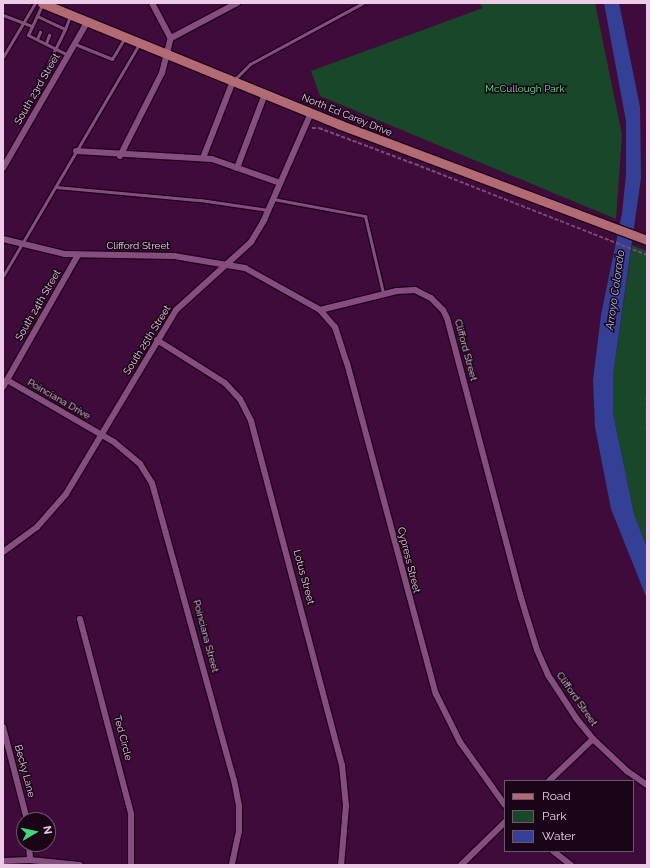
<!DOCTYPE html>
<style>
body{margin:0}
#map{position:relative;width:650px;height:868px;overflow:hidden;background:#3f0b3a;font-family:Raleway,sans-serif}
div>[style]{position:absolute}
.green>*{inset:0;background:#194729}
.water>*{inset:0;background:#334095}
.path>*{height:1.5px;margin-top:-0.75px;transform-origin:0;background:repeating-linear-gradient(90deg,#794c74 0 4px,transparent 0 6px)}
.roads{filter:drop-shadow(1px 0 #20001d) drop-shadow(-1px 0 #20001d) drop-shadow(0 1px #20001d) drop-shadow(0 -1px #20001d)}
.lane>*{height:3px;margin:-1.5px;padding:0 1.5px;transform-origin:1.5px;border-radius:1.5px;background:#864e7e}
.street>*{height:6px;margin:-3px;padding:0 3px;transform-origin:3px;border-radius:3px;background:#864e7e}
.primary>*{height:9px;margin:-4.5px;padding:0 4.5px;transform-origin:4.5px;border-radius:4.5px;background:#b26a73}
span{translate:-50% -50%;white-space:nowrap;text-align:center;line-height:1.15;-webkit-text-stroke:3px #1a0518;paint-order:stroke}
.street-label{font-size:10px;color:#eccce6}
.park-label{font-size:10px;color:#63e891}
.water-label{font-size:11px;color:#afbdec;font-style:italic}
.frame{position:absolute;inset:0;border:4px solid #eccce6;pointer-events:none}
.legend{position:absolute;left:504px;top:780px;width:130px;height:72px;box-sizing:border-box;background:#1a0518;border:1px solid #6e556a;margin:0;padding:5px 7px;list-style:none;font-size:12px;color:#eccce6}
.legend li{display:flex;align-items:center;gap:8px;height:20px}
.legend b{width:20px;border:1px solid #6e556a}
.north{position:absolute;left:16px;top:812px;width:40px;height:40px;box-sizing:border-box;background:#1a0518;border:1px solid #6e556a;border-radius:50%;rotate:81deg;font-size:11px;font-weight:700;line-height:16px;text-align:center;color:#eccce6}
.north::after{content:'';display:block;margin:auto;width:14px;height:18px;background:#41d77c;clip-path:polygon(50% 0,100% 100%,50% 72%,0 100%)}
</style>
<div id="map">
<div class="green">
<i style="clip-path:polygon(479px 3px,595px 3px,622px 135px,616px 219px,320px 96px,311px 71px,483px 8px)"></i>
<i style="clip-path:polygon(632px 245px,647px 251px,647px 548px,634px 514px,613px 413px,613px 375px)"></i>
</div>
<div class="water">
<i style="clip-path:polygon(604px 3px,619px 3px,640px 107px,641px 178px,613px 375px,613px 413px,634px 514px,647px 548px,647px 599px,611px 509px,595px 427px,593px 380px,601px 315px,622px 213px,626px 175px,626px 121px)"></i>
</div>
<div class="path">
<i style="left:312px;top:128px;width:7px"></i>
<i style="left:319px;top:128px;width:103px;rotate:20.6deg"></i>
<i style="left:415px;top:164px;width:249px;rotate:21.4deg"></i>
<i style="left:647px;top:396px;width:35px;rotate:90deg"></i>
</div>
<div class="roads">
<div class="lane">
<i style="left:42px;top:5px;width:33px;rotate:115deg"></i>
<i style="left:28px;top:35px;width:45px;rotate:26.6deg"></i>
<i style="left:3px;top:15px;width:31px;rotate:21deg"></i>
<i style="left:37px;top:16px;width:31px;rotate:25deg"></i>
<i style="left:65px;top:29px;width:41px;rotate:115.9deg"></i>
<i style="left:65px;top:29px;width:14px;rotate:-69deg"></i>
<i style="left:37px;top:39px;width:8px;rotate:-67deg"></i>
<i style="left:46px;top:43px;width:9px;rotate:-69deg"></i>
<i style="left:75px;top:44px;width:40px;rotate:22deg"></i>
<i style="left:112px;top:59px;width:23px;rotate:-59deg"></i>
<i style="left:3px;top:57px;width:63px;rotate:-59.3deg"></i>
<i style="left:234px;top:80px;width:23px;rotate:-45deg"></i>
<i style="left:250px;top:64px;width:128px;rotate:-28.4deg"></i>
<i style="left:56px;top:187px;width:145px;rotate:5.2deg"></i>
<i style="left:200px;top:200px;width:69px;rotate:8.4deg"></i>
<i style="left:273px;top:199px;width:94px;rotate:10.5deg"></i>
<i style="left:365px;top:216px;width:79px;rotate:76.8deg"></i>
<i style="left:3px;top:276px;width:269px;rotate:-59.6deg"></i>
</div>
<div class="street">
<i style="left:152px;top:3px;width:40px;rotate:62deg"></i>
<i style="left:171px;top:38px;width:75px;rotate:-27.9deg"></i>
<i style="left:76px;top:151px;width:136px;rotate:3.4deg"></i>
<i style="left:212px;top:159px;width:72px;rotate:19.4deg"></i>
<i style="left:120px;top:156px;width:93px;rotate:-63.2deg"></i>
<i style="left:162px;top:73px;width:36px;rotate:-76deg"></i>
<i style="left:203px;top:158px;width:83px;rotate:-68.7deg"></i>
<i style="left:3px;top:168px;width:170px;rotate:-60deg"></i>
<i style="left:237px;top:168px;width:79px;rotate:-69.3deg"></i>
<i style="left:3px;top:239px;width:64px;rotate:13.6deg"></i>
<i style="left:65px;top:254px;width:109px;rotate:1.1deg"></i>
<i style="left:174px;top:256px;width:72px;rotate:9.6deg"></i>
<i style="left:245px;top:268px;width:86px;rotate:29.2deg"></i>
<i style="left:320px;top:310px;width:79px;rotate:-13.9deg"></i>
<i style="left:397px;top:291px;width:18px;rotate:-3deg"></i>
<i style="left:415px;top:290px;width:18px;rotate:27deg"></i>
<i style="left:431px;top:298px;width:17px;rotate:45deg"></i>
<i style="left:443px;top:310px;width:9px;rotate:63deg"></i>
<i style="left:447px;top:318px;width:290px;rotate:75.2deg"></i>
<i style="left:521px;top:598px;width:54px;rotate:72.9deg"></i>
<i style="left:537px;top:650px;width:27px;rotate:66deg"></i>
<i style="left:548px;top:675px;width:51px;rotate:56.9deg"></i>
<i style="left:576px;top:718px;width:27px;rotate:51deg"></i>
<i style="left:593px;top:739px;width:47px;rotate:43.3deg"></i>
<i style="left:627px;top:771px;width:24px;rotate:35deg"></i>
<i style="left:320px;top:310px;width:23px;rotate:49deg"></i>
<i style="left:335px;top:327px;width:38px;rotate:72deg"></i>
<i style="left:347px;top:363px;width:343px;rotate:75deg"></i>
<i style="left:436px;top:694px;width:54px;rotate:63.4deg"></i>
<i style="left:460px;top:742px;width:77px;rotate:54.5deg"></i>
<i style="left:157px;top:340px;width:80px;rotate:32.3deg"></i>
<i style="left:225px;top:383px;width:22px;rotate:47deg"></i>
<i style="left:240px;top:399px;width:25px;rotate:63deg"></i>
<i style="left:251px;top:421px;width:356px;rotate:75.2deg"></i>
<i style="left:342px;top:765px;width:41px;rotate:84.4deg"></i>
<i style="left:346px;top:806px;width:59px;rotate:94.8deg"></i>
<i style="left:7px;top:380px;width:124px;rotate:30.1deg"></i>
<i style="left:114px;top:442px;width:34px;rotate:40deg"></i>
<i style="left:140px;top:464px;width:22px;rotate:58deg"></i>
<i style="left:152px;top:483px;width:308px;rotate:74.6deg"></i>
<i style="left:234px;top:780px;width:26px;rotate:79deg"></i>
<i style="left:239px;top:806px;width:25px;rotate:90deg"></i>
<i style="left:239px;top:831px;width:35px;rotate:102deg"></i>
<i style="left:3px;top:387px;width:152px;rotate:-60.4deg"></i>
<i style="left:3px;top:552px;width:42px;rotate:-36.3deg"></i>
<i style="left:37px;top:527px;width:44px;rotate:-48.7deg"></i>
<i style="left:66px;top:494px;width:214px;rotate:-59.1deg"></i>
<i style="left:176px;top:310px;width:101px;rotate:-42.2deg"></i>
<i style="left:251px;top:242px;width:26px;rotate:-59deg"></i>
<i style="left:264px;top:220px;width:117px;rotate:-66.3deg"></i>
<i style="left:80px;top:619px;width:201px;rotate:75.3deg"></i>
<i style="left:131px;top:813px;width:52px;rotate:90deg"></i>
<i style="left:3px;top:727px;width:96px;rotate:75.5deg"></i>
<i style="left:549px;top:781px;width:61px;rotate:-43.7deg"></i>
<i style="left:29px;top:844px;width:16px;rotate:86deg"></i>
<i style="left:553px;top:851px;width:23px;rotate:38deg"></i>
<i style="left:3px;top:861px;width:27px;rotate:-2deg"></i>
<i style="left:30px;top:860px;width:50px;rotate:5.7deg"></i>
<i style="left:461px;top:865px;width:62px;rotate:-44.3deg"></i>
</div>
<div class="primary">
<i style="left:42px;top:3px;width:323px;rotate:22.2deg"></i>
<i style="left:341px;top:125px;width:327px;rotate:20.6deg"></i>
</div>
</div>
<div class="street-label">
<span style="left:37px;top:89px;rotate:-60deg">South 23rd Street</span>
<span style="left:347px;top:115px;rotate:22deg">North Ed Carey Drive</span>
<span style="left:138px;top:246px">Clifford Street</span>
<span style="left:38px;top:305px;rotate:-60deg">South 24th Street</span>
<span style="left:147px;top:340px;rotate:-58deg">South 25th Street</span>
<span style="left:466px;top:350px;rotate:75deg">Clifford Street</span>
<span style="left:59px;top:399px;rotate:30deg">Poinciana Drive</span>
<span style="left:409px;top:560px;rotate:76deg">Cypress Street</span>
<span style="left:304px;top:577px;rotate:75deg">Lotus Street</span>
<span style="left:206px;top:636px;rotate:75deg">Poinciana Street</span>
<span style="left:577px;top:699px;rotate:55deg">Clifford Street</span>
<span style="left:123px;top:738px;rotate:75deg">Ted Circle</span>
<span style="left:25px;top:771px;rotate:75deg">Becky Lane</span>
</div>
<div class="park-label">
<span style="left:525px;top:89px">McCullough Park</span>
</div>
<div class="water-label">
<span style="left:616px;top:290px;rotate:-82deg">Arroyo Colorado</span>
</div>
<div class="frame"></div>
<ul class="legend">
<li><b style="height:5px;background:#b26a73"></b>Road</li>
<li><b style="height:11px;background:#194729"></b>Park</li>
<li><b style="height:11px;background:#334095"></b>Water</li>
</ul>
<div class="north">N</div>
</div>
